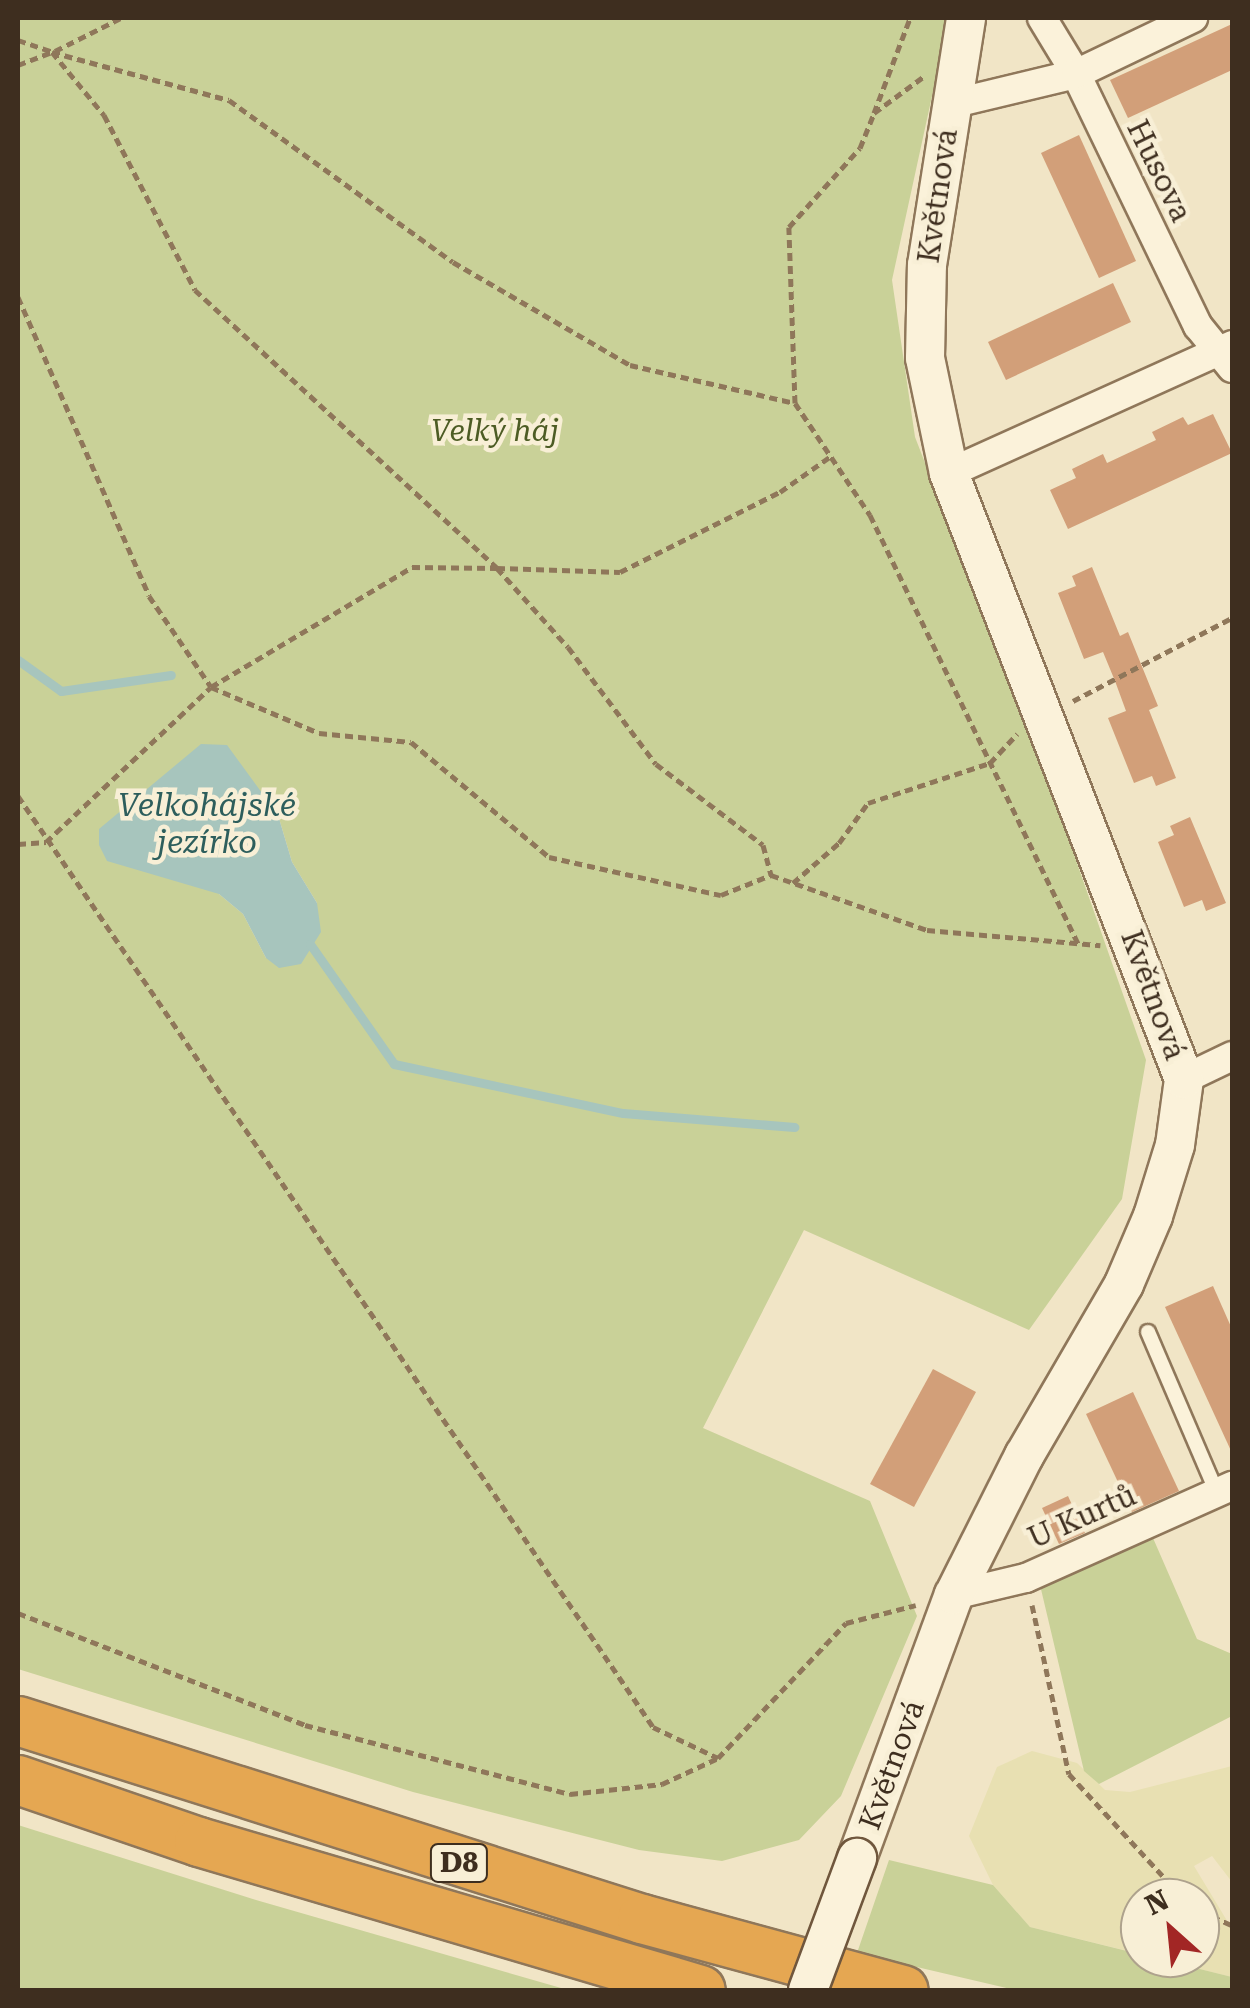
<!DOCTYPE html>
<meta charset="utf-8">
<style>
body{margin:0}
#map{position:relative;width:1250px;height:2008px;overflow:hidden;background:#f1e5c6;font-family:"Roboto Serif",serif}
div>[style]{position:absolute}
.farmland>*{inset:0;background:#e8e0b2}
.green>*{inset:0;background:#c9d198}
.water>*{inset:0;background:#a7c5bd}
.stream>*{height:9px;margin:-4.5px;padding:0 4.5px;transform-origin:4.5px;border-radius:4.5px;background:#a7c5bd}
.building>*{inset:0;background:#d29f79}
.path>*{height:5px;margin-top:-2.5px;transform-origin:0;background:repeating-linear-gradient(90deg,#8f775a 0 8px,transparent 0 13px)}
.roads{filter:drop-shadow(2px 0 #8f775a) drop-shadow(-2px 0 #8f775a) drop-shadow(0 2px #8f775a) drop-shadow(0 -2px #8f775a)}
.lane>*{height:14px;margin:-7px;padding:0 7px;transform-origin:7px;border-radius:7px;background:#fbf2da}
.street>*{height:28px;margin:-14px;padding:0 14px;transform-origin:14px;border-radius:14px;background:#fbf2da}
.secondary>*{height:38px;margin:-19px;padding:0 19px;transform-origin:19px;border-radius:19px;background:#fbf2da}
.highway>*{height:48px;margin:-24px;padding:0 24px;transform-origin:24px;border-radius:24px;background:#e5a752}
.bridges{filter:drop-shadow(2px 0 #70573d) drop-shadow(-2px 0 #70573d) drop-shadow(0 2px #70573d) drop-shadow(0 -2px #70573d)}
.secondary-bridge>*{height:38px;margin:-19px;padding:0 19px;transform-origin:19px;border-radius:19px;background:#fbf2da}
span{translate:-50% -50%;white-space:nowrap;text-align:center;line-height:1.15;-webkit-text-stroke:9px #f8efd6;paint-order:stroke}
.shield-label span{padding:2px 8px;background:#f8efd6;border:2px solid;border-radius:8px;-webkit-text-stroke-width:0}
.shield-label{font-size:28px;color:#3e2e1f;font-weight:700}
.street-label{font-size:30px;color:#3e2e1f}
.park-label{font-size:30px;color:#4d5c24;font-style:italic}
.water-label{font-size:32px;color:#2d5e5c;font-style:italic}
.frame{position:absolute;inset:0;border:20px solid #3e2e1f;pointer-events:none}
.north{position:absolute;left:1120px;top:1878px;width:100px;height:100px;box-sizing:border-box;background:#f8efd6;border:2px solid #aea28d;border-radius:50%;rotate:333deg;font-size:28px;font-weight:700;line-height:40px;text-align:center;color:#3e2e1f}
.north::after{content:'';display:block;margin:auto;width:35px;height:45px;background:#a22625;clip-path:polygon(50% 0,100% 100%,50% 72%,0 100%)}
</style>
<div id="map">
<div class="farmland">
<i style="clip-path:polygon(1032px 1751px,1077px 1763px,1105px 1790px,1130px 1792px,1232px 1766px,1232px 1882px,1212px 1856px,1194px 1866px,1232px 1929px,1232px 1977px,1154px 1958px,1200px 1958px,1200px 1898px,1140px 1898px,1140px 1954px,1030px 1927px,993px 1885px,969px 1836px,997px 1767px)"></i>
</div>
<div class="green">
<i style="clip-path:polygon(evenodd,18px 18px,949px 18px,892px 280px,915px 437px,1051px 789px,1146px 1060px,1122px 1199px,1029px 1330px,804px 1230px,703px 1428px,870px 1501px,917px 1616px,841px 1796px,799px 1840px,722px 1861px,639px 1850px,413px 1792px,18px 1669px,18px 18px,278px 815px,292px 862px,317px 903px,266px 958px,243px 914px,219px 894px,278px 815px)"></i>
<i style="clip-path:polygon(1153px 1538px,1197px 1639px,1232px 1654px,1232px 1716px,1099px 1784px,1084px 1771px,1040px 1585px)"></i>
<i style="clip-path:polygon(18px 1825px,256px 1900px,568px 1990px,18px 1990px)"></i>
<i style="clip-path:polygon(889px 1860px,993px 1885px,1030px 1927px,1232px 1977px,1232px 1990px,1015px 1990px,857px 1953px)"></i>
</div>
<div class="water">
<i style="clip-path:polygon(201px 744px,227px 745px,278px 815px,292px 862px,317px 903px,321px 932px,301px 964px,279px 968px,266px 958px,243px 914px,219px 894px,107px 861px,99px 845px,99px 829px)"></i>
</div>
<div class="stream">
<i style="left:18px;top:660px;width:53px;rotate:35.8deg"></i>
<i style="left:61px;top:691px;width:111px;rotate:-8.3deg"></i>
<i style="left:310px;top:944px;width:146px;rotate:55deg"></i>
<i style="left:394px;top:1064px;width:234px;rotate:12.1deg"></i>
<i style="left:623px;top:1113px;width:172px;rotate:4.7deg"></i>
</div>
<div class="building">
<i style="clip-path:polygon(1232px 24px,1232px 70px,1128px 118px,1110px 80px)"></i>
<i style="clip-path:polygon(1079px 135px,1136px 261px,1099px 278px,1041px 153px)"></i>
<i style="clip-path:polygon(1113px 283px,1131px 322px,1006px 380px,988px 342px)"></i>
<i style="clip-path:polygon(1213px 414px,1232px 453px,1068px 529px,1050px 490px,1076px 478px,1072px 469px,1103px 454px,1107px 463px,1156px 440px,1152px 432px,1183px 417px,1188px 425px)"></i>
<i style="clip-path:polygon(1092px 567px,1120px 636px,1128px 632px,1158px 706px,1149px 710px,1176px 778px,1156px 786px,1152px 776px,1134px 783px,1108px 718px,1126px 711px,1115px 681px,1103px 652px,1084px 659px,1058px 593px,1076px 586px,1072px 576px)"></i>
<i style="clip-path:polygon(1190px 817px,1226px 903px,1206px 911px,1202px 900px,1184px 907px,1158px 842px,1174px 835px,1170px 826px)"></i>
<i style="clip-path:polygon(1213px 1286px,1232px 1329px,1232px 1453px,1165px 1307px)"></i>
<i style="clip-path:polygon(933px 1369px,976px 1392px,914px 1507px,870px 1484px)"></i>
<i style="clip-path:polygon(1133px 1392px,1179px 1491px,1132px 1512px,1086px 1414px)"></i>
<i style="clip-path:polygon(1068px 1496px,1085px 1533px,1059px 1544px,1042px 1508px)"></i>
</div>
<div class="path">
<i style="left:18px;top:40px;width:36px;rotate:19deg"></i>
<i style="left:52px;top:52px;width:82px;rotate:50.5deg"></i>
<i style="left:104px;top:115px;width:197px;rotate:62.5deg"></i>
<i style="left:195px;top:290px;width:410px;rotate:42.6deg"></i>
<i style="left:497px;top:568px;width:123px;rotate:1.9deg"></i>
<i style="left:620px;top:572px;width:179px;rotate:-26.6deg"></i>
<i style="left:780px;top:492px;width:62px;rotate:-35.2deg"></i>
<i style="left:55px;top:51px;width:74px;rotate:-26.6deg"></i>
<i style="left:18px;top:65px;width:36px;rotate:-21deg"></i>
<i style="left:52px;top:52px;width:183px;rotate:15.2deg"></i>
<i style="left:229px;top:100px;width:276px;rotate:35.9deg"></i>
<i style="left:453px;top:262px;width:205px;rotate:30.2deg"></i>
<i style="left:630px;top:365px;width:169px;rotate:13deg"></i>
<i style="left:795px;top:403px;width:176px;rotate:-92deg"></i>
<i style="left:789px;top:227px;width:106px;rotate:-48.1deg"></i>
<i style="left:860px;top:148px;width:38px;rotate:-68deg"></i>
<i style="left:874px;top:113px;width:61px;rotate:-36.3deg"></i>
<i style="left:874px;top:113px;width:102px;rotate:-69.2deg"></i>
<i style="left:18px;top:297px;width:326px;rotate:66.3deg"></i>
<i style="left:149px;top:596px;width:110px;rotate:55.7deg"></i>
<i style="left:211px;top:687px;width:117px;rotate:23.1deg"></i>
<i style="left:319px;top:733px;width:92px;rotate:5.6deg"></i>
<i style="left:411px;top:742px;width:180px;rotate:39.8deg"></i>
<i style="left:549px;top:857px;width:176px;rotate:12.5deg"></i>
<i style="left:721px;top:895px;width:54px;rotate:-21.8deg"></i>
<i style="left:795px;top:403px;width:135px;rotate:56.2deg"></i>
<i style="left:870px;top:515px;width:477px;rotate:64.1deg"></i>
<i style="left:1073px;top:701px;width:179px;rotate:-27.6deg"></i>
<i style="left:18px;top:796px;width:1127px;rotate:55.7deg"></i>
<i style="left:653px;top:1727px;width:72px;rotate:25.5deg"></i>
<i style="left:718px;top:1758px;width:186px;rotate:-46.5deg"></i>
<i style="left:846px;top:1623px;width:72px;rotate:-14.4deg"></i>
<i style="left:18px;top:844px;width:28px;rotate:-4deg"></i>
<i style="left:46px;top:842px;width:226px;rotate:-43.2deg"></i>
<i style="left:211px;top:687px;width:234px;rotate:-30.8deg"></i>
<i style="left:412px;top:567px;width:85px;rotate:0.7deg"></i>
<i style="left:497px;top:568px;width:106px;rotate:48.1deg"></i>
<i style="left:568px;top:647px;width:146px;rotate:53.1deg"></i>
<i style="left:656px;top:764px;width:134px;rotate:37.1deg"></i>
<i style="left:763px;top:845px;width:31px;rotate:75deg"></i>
<i style="left:771px;top:875px;width:165px;rotate:19.4deg"></i>
<i style="left:927px;top:930px;width:174px;rotate:5deg"></i>
<i style="left:793px;top:883px;width:61px;rotate:-41deg"></i>
<i style="left:839px;top:843px;width:49px;rotate:-54.1deg"></i>
<i style="left:868px;top:803px;width:128px;rotate:-18.2deg"></i>
<i style="left:990px;top:763px;width:40px;rotate:-47deg"></i>
<i style="left:1032px;top:1605px;width:173px;rotate:77.7deg"></i>
<i style="left:1069px;top:1774px;width:168px;rotate:47.4deg"></i>
<i style="left:18px;top:1613px;width:308px;rotate:21.3deg"></i>
<i style="left:305px;top:1725px;width:274px;rotate:14.6deg"></i>
<i style="left:570px;top:1794px;width:93px;rotate:-6.2deg"></i>
<i style="left:662px;top:1784px;width:62px;rotate:-24.9deg"></i>
<i style="left:1200px;top:1911px;width:35px;rotate:24deg"></i>
</div>
<div class="roads">
<div class="lane">
<i style="left:1148px;top:1332px;width:175px;rotate:66.8deg"></i>
</div>
<div class="street">
<i style="left:1042px;top:18px;width:66px;rotate:58.7deg"></i>
<i style="left:1076px;top:74px;width:280px;rotate:64.2deg"></i>
<i style="left:1198px;top:326px;width:54px;rotate:51deg"></i>
<i style="left:951px;top:104px;width:129px;rotate:-13.5deg"></i>
<i style="left:1076px;top:74px;width:130px;rotate:-25.6deg"></i>
<i style="left:949px;top:473px;width:311px;rotate:-24.3deg"></i>
<i style="left:1184px;top:1079px;width:53px;rotate:-25.6deg"></i>
<i style="left:954px;top:1595px;width:74px;rotate:-13.3deg"></i>
<i style="left:1026px;top:1578px;width:226px;rotate:-24.1deg"></i>
</div>
<div class="secondary">
<i style="left:857px;top:1858px;width:280px;rotate:-69.8deg"></i>
<i style="left:954px;top:1595px;width:156px;rotate:-63.3deg"></i>
<i style="left:1024px;top:1456px;width:199px;rotate:-59.8deg"></i>
<i style="left:1124px;top:1284px;width:74px;rotate:-66.9deg"></i>
<i style="left:1153px;top:1216px;width:74px;rotate:-72.8deg"></i>
<i style="left:1175px;top:1145px;width:67px;rotate:-82.2deg"></i>
<i style="left:1184px;top:1079px;width:650px;rotate:-111.2deg"></i>
<i style="left:949px;top:473px;width:117px;rotate:-101.8deg"></i>
<i style="left:925px;top:358px;width:93px;rotate:-88.8deg"></i>
<i style="left:927px;top:265px;width:250px;rotate:-81deg"></i>
</div>
<div class="highway">
<i style="left:18px;top:1721px;width:655px;rotate:17.6deg"></i>
<i style="left:642px;top:1919px;width:271px;rotate:15.2deg"></i>
<i style="left:18px;top:1780px;width:191px;rotate:18.9deg"></i>
<i style="left:199px;top:1842px;width:523px;rotate:16.43deg"></i>
</div>
</div>
<div class="bridges">
<div class="secondary-bridge">
<i style="left:808px;top:1990px;width:141px;rotate:-69.6deg"></i>
</div>
</div>
<div class="shield-label">
<span style="left:459px;top:1863px">D8</span>
</div>
<div class="street-label">
<span style="left:1159px;top:171px;rotate:64deg">Husova</span>
<span style="left:938px;top:196px;rotate:-82deg">Květnová</span>
<span style="left:1153px;top:995px;rotate:70deg">Květnová</span>
<span style="left:1082px;top:1517px;rotate:-24deg">U Kurtů</span>
<span style="left:892px;top:1765px;rotate:-70deg">Květnová</span>
</div>
<div class="park-label">
<span style="left:495px;top:431px">Velký háj</span>
</div>
<div class="water-label">
<span style="left:207px;top:824px">Velkohájské<br>jezírko</span>
</div>
<div class="frame"></div>
<div class="north">N</div>
</div>
